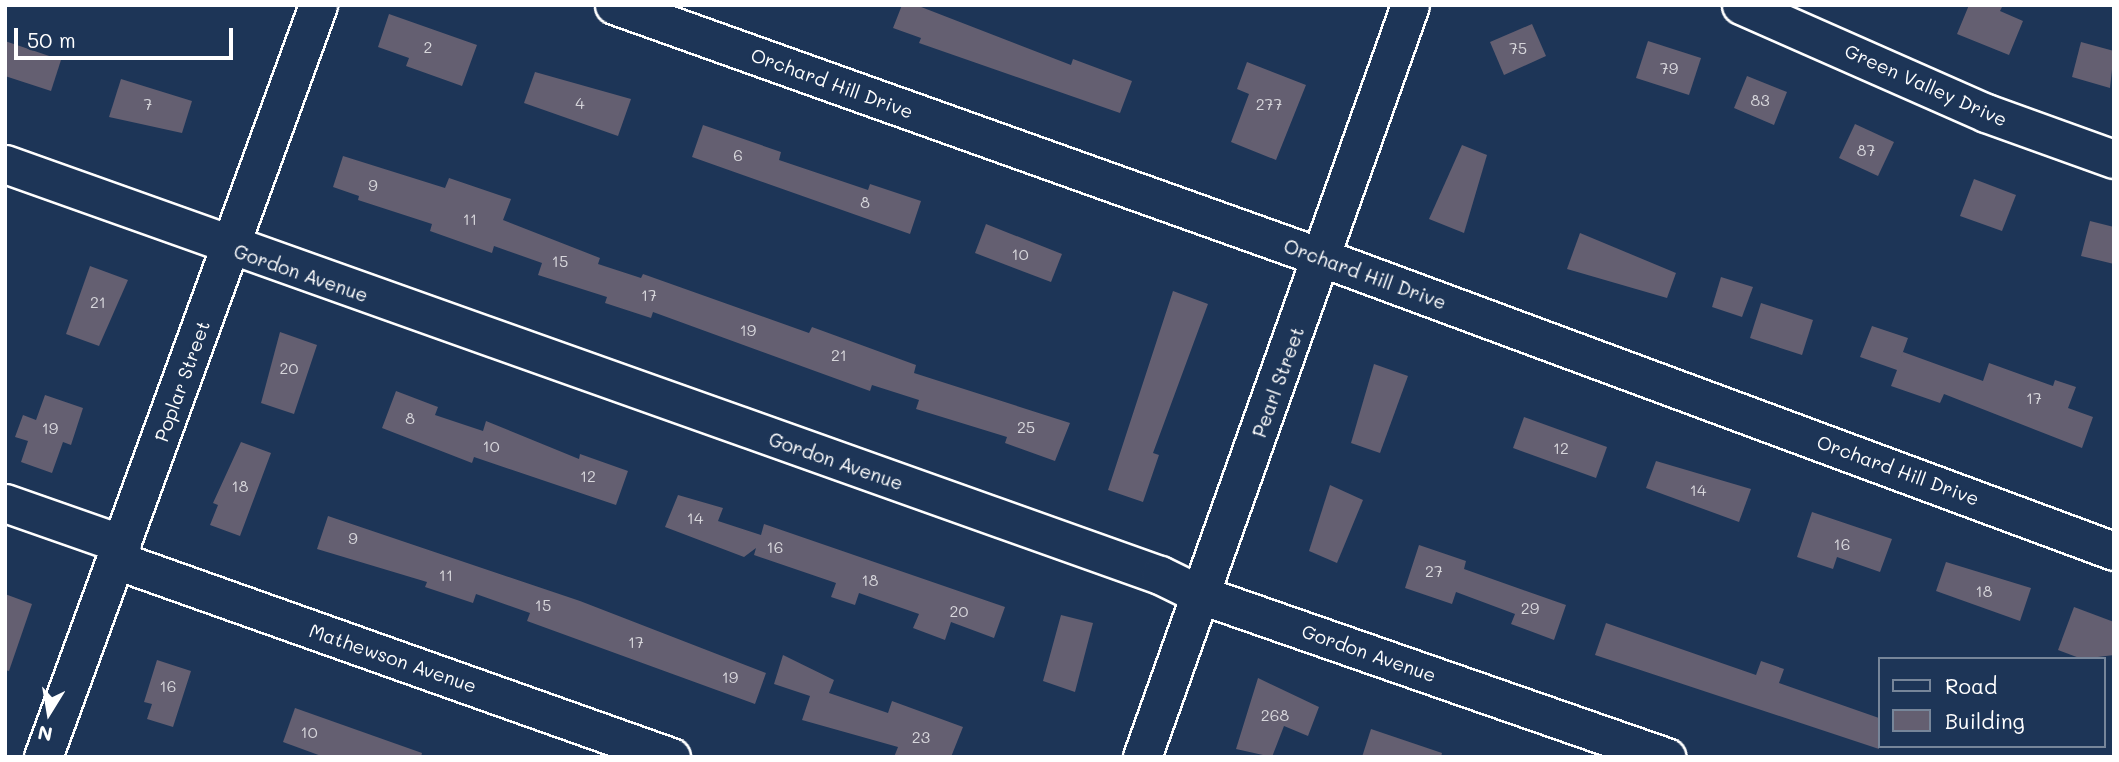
<!DOCTYPE html>
<style>
body{margin:0}
#map{position:relative;width:2119px;height:762px;overflow:hidden;background:#1d3557;font-family:Mali,sans-serif}
div>[style]{position:absolute}
.building>*{inset:0;background:#645f71}
.roads{filter:drop-shadow(2px 0 #fff) drop-shadow(-2px 0 #fff) drop-shadow(0 2px #fff) drop-shadow(0 -2px #fff)}
.minor>*{height:37px;margin:-18.5px;padding:0 18.5px;transform-origin:18.5px;border-radius:18.5px;background:#1d3557}
span{translate:-50% -50%;white-space:nowrap;text-align:center;line-height:1.15;-webkit-text-stroke:5px #1d3557;paint-order:stroke}
.number-label{font-size:16px;color:#d8d7dc}
.number-label span{-webkit-text-stroke-width:0}
.street-label{font-size:19px;color:#fff}
.frame{position:absolute;inset:0;border:7px solid #fff;pointer-events:none}
.legend{position:absolute;left:1878px;top:657px;width:228px;height:91px;box-sizing:border-box;background:#1d3557;border:2px solid #77869a;margin:0;padding:9px 12px;list-style:none;font-size:21px;color:#fff}
.legend li{display:flex;align-items:center;gap:14px;height:35px}
.legend b{width:35px;border:2px solid #77869a}
.north{position:absolute;left:14px;top:678px;width:70px;height:70px;-webkit-text-stroke:5px #1d3557;paint-order:stroke;rotate:191deg;font-size:19px;font-weight:700;line-height:28px;text-align:center;color:#fff}
.north::after{content:'';display:block;margin:auto;width:24px;height:32px;background:#fff;clip-path:polygon(50% 0,100% 100%,50% 72%,0 100%)}
.scale{position:absolute;left:14px;top:28px;width:219px;height:32px;box-sizing:border-box;border:4px solid #fff;border-top:0;padding-left:9px;font-size:21px;line-height:24px;white-space:nowrap;color:#fff;-webkit-text-stroke:5px #1d3557;paint-order:stroke}
</style>
<div id="map">
<div class="building">
<i style="clip-path:polygon(902px 5px,916px 5px,1071px 65px,1073px 59px,1132px 81px,1120px 113px,919px 43px,921px 38px,893px 28px)"></i>
<i style="clip-path:polygon(1969px 5px,2003px 5px,2000px 11px,2023px 21px,2009px 55px,1957px 34px)"></i>
<i style="clip-path:polygon(389px 14px,477px 45px,462px 86px,406px 66px,409px 58px,378px 47px)"></i>
<i style="clip-path:polygon(1532px 24px,1546px 56px,1504px 75px,1490px 42px)"></i>
<i style="clip-path:polygon(5px 41px,61px 60px,51px 91px,5px 76px)"></i>
<i style="clip-path:polygon(1648px 41px,1701px 58px,1689px 95px,1636px 78px)"></i>
<i style="clip-path:polygon(2081px 42px,2114px 51px,2110px 88px,2072px 77px)"></i>
<i style="clip-path:polygon(1247px 62px,1306px 85px,1276px 160px,1231px 142px,1249px 94px,1237px 89px)"></i>
<i style="clip-path:polygon(535px 72px,631px 99px,618px 136px,524px 103px)"></i>
<i style="clip-path:polygon(1747px 76px,1787px 92px,1774px 125px,1734px 108px)"></i>
<i style="clip-path:polygon(121px 79px,192px 101px,182px 133px,109px 117px)"></i>
<i style="clip-path:polygon(1855px 124px,1894px 142px,1878px 176px,1839px 158px)"></i>
<i style="clip-path:polygon(703px 125px,781px 152px,779px 160px,868px 190px,870px 184px,921px 201px,910px 234px,692px 157px)"></i>
<i style="clip-path:polygon(1462px 145px,1487px 155px,1464px 233px,1429px 219px)"></i>
<i style="clip-path:polygon(343px 156px,445px 188px,449px 178px,511px 199px,503px 220px,600px 258px,598px 264px,641px 278px,643px 274px,809px 333px,812px 327px,916px 365px,914px 373px,1070px 423px,1055px 461px,1005px 443px,1007px 437px,916px 409px,919px 400px,872px 385px,870px 391px,653px 312px,651px 318px,605px 303px,607px 297px,538px 275px,542px 263px,494px 246px,492px 253px,430px 231px,432px 224px,358px 200px,359px 196px,333px 187px)"></i>
<i style="clip-path:polygon(1974px 179px,2016px 195px,2002px 231px,1960px 216px)"></i>
<i style="clip-path:polygon(2090px 221px,2114px 227px,2114px 264px,2081px 256px)"></i>
<i style="clip-path:polygon(986px 224px,1062px 254px,1051px 282px,975px 253px)"></i>
<i style="clip-path:polygon(1580px 233px,1676px 273px,1667px 298px,1567px 269px)"></i>
<i style="clip-path:polygon(90px 266px,128px 280px,99px 346px,66px 334px)"></i>
<i style="clip-path:polygon(1721px 277px,1753px 287px,1742px 317px,1712px 307px)"></i>
<i style="clip-path:polygon(1173px 291px,1208px 304px,1153px 453px,1159px 455px,1143px 502px,1108px 490px)"></i>
<i style="clip-path:polygon(1761px 303px,1813px 320px,1802px 355px,1750px 338px)"></i>
<i style="clip-path:polygon(1872px 326px,1908px 338px,1899px 363px,1903px 352px,1983px 381px,1989px 363px,2053px 386px,2055px 380px,2076px 387px,2068px 408px,2093px 417px,2082px 448px,1944px 394px,1940px 403px,1891px 386px,1897px 370px,1860px 357px)"></i>
<i style="clip-path:polygon(280px 332px,317px 345px,294px 414px,261px 403px)"></i>
<i style="clip-path:polygon(1374px 364px,1408px 376px,1380px 453px,1351px 443px)"></i>
<i style="clip-path:polygon(396px 391px,438px 407px,435px 415px,483px 431px,486px 421px,579px 459px,580px 454px,628px 471px,616px 505px,474px 457px,472px 463px,382px 428px)"></i>
<i style="clip-path:polygon(45px 395px,83px 408px,71px 445px,63px 442px,52px 473px,21px 462px,28px 441px,15px 437px,23px 415px,36px 420px)"></i>
<i style="clip-path:polygon(1524px 417px,1607px 447px,1596px 478px,1513px 448px)"></i>
<i style="clip-path:polygon(241px 442px,271px 453px,240px 536px,210px 525px,218px 505px,213px 503px)"></i>
<i style="clip-path:polygon(1656px 461px,1751px 489px,1739px 522px,1646px 488px)"></i>
<i style="clip-path:polygon(1330px 485px,1363px 500px,1337px 563px,1309px 551px)"></i>
<i style="clip-path:polygon(678px 495px,723px 508px,718px 521px,761px 535px,764px 524px,1005px 607px,994px 638px,951px 622px,945px 640px,913px 628px,919px 614px,859px 593px,855px 605px,831px 597px,836px 583px,754px 555px,756px 548px,744px 557px,665px 527px)"></i>
<i style="clip-path:polygon(1812px 512px,1892px 539px,1880px 572px,1837px 557px,1833px 569px,1797px 557px)"></i>
<i style="clip-path:polygon(328px 516px,580px 601px,766px 673px,755px 704px,527px 621px,530px 613px,476px 594px,473px 603px,425px 587px,427px 582px,317px 549px)"></i>
<i style="clip-path:polygon(1419px 545px,1466px 561px,1464px 569px,1566px 605px,1554px 640px,1511px 624px,1515px 614px,1456px 592px,1452px 604px,1405px 588px)"></i>
<i style="clip-path:polygon(1946px 562px,2031px 588px,2020px 621px,1936px 591px)"></i>
<i style="clip-path:polygon(5px 594px,32px 604px,9px 671px,5px 670px)"></i>
<i style="clip-path:polygon(2074px 607px,2114px 622px,2114px 655px,2082px 659px,2058px 650px)"></i>
<i style="clip-path:polygon(1061px 615px,1093px 623px,1075px 692px,1043px 681px)"></i>
<i style="clip-path:polygon(1606px 623px,1756px 675px,1761px 661px,1784px 669px,1779px 683px,1879px 718px,1879px 749px,1595px 655px)"></i>
<i style="clip-path:polygon(783px 655px,834px 680px,829px 693px,888px 713px,892px 701px,963px 727px,951px 757px,894px 757px,898px 747px,802px 720px,810px 696px,774px 684px)"></i>
<i style="clip-path:polygon(157px 660px,191px 671px,173px 727px,147px 719px,152px 704px,144px 702px)"></i>
<i style="clip-path:polygon(1258px 678px,1319px 707px,1308px 736px,1284px 726px,1272px 757px,1236px 749px)"></i>
<i style="clip-path:polygon(295px 708px,422px 753px,421px 757px,324px 757px,283px 742px)"></i>
<i style="clip-path:polygon(1371px 729px,1442px 753px,1441px 757px,1362px 757px)"></i>
</div>
<div class="roads">
<div class="minor">
<i style="left:614px;top:5px;width:753px;rotate:19.64deg"></i>
<i style="left:1323px;top:258px;width:844px;rotate:20.33deg"></i>
<i style="left:1741px;top:5px;width:268px;rotate:23.8deg"></i>
<i style="left:1986px;top:113px;width:136px;rotate:19.8deg"></i>
<i style="left:5px;top:164px;width:1226px;rotate:19.59deg"></i>
<i style="left:1160px;top:575px;width:46px;rotate:26deg"></i>
<i style="left:1201px;top:595px;width:493px;rotate:19.2deg"></i>
<i style="left:5px;top:503px;width:124px;rotate:19.3deg"></i>
<i style="left:116px;top:560px;width:589px;rotate:19.54deg"></i>
<i style="left:43px;top:757px;width:801px;rotate:-69.91deg"></i>
<i style="left:1142px;top:757px;width:798px;rotate:-70.38deg"></i>
</div>
</div>
<div class="number-label">
<span style="left:428px;top:47px">2</span>
<span style="left:1518px;top:48px">75</span>
<span style="left:1669px;top:68px">79</span>
<span style="left:1760px;top:100px">83</span>
<span style="left:580px;top:103px">4</span>
<span style="left:148px;top:104px">7</span>
<span style="left:1269px;top:104px">277</span>
<span style="left:1866px;top:150px">87</span>
<span style="left:738px;top:155px">6</span>
<span style="left:373px;top:185px">9</span>
<span style="left:865px;top:202px">8</span>
<span style="left:470px;top:219px">11</span>
<span style="left:1020px;top:254px">10</span>
<span style="left:560px;top:261px">15</span>
<span style="left:649px;top:295px">17</span>
<span style="left:98px;top:302px">21</span>
<span style="left:748px;top:330px">19</span>
<span style="left:839px;top:355px">21</span>
<span style="left:289px;top:368px">20</span>
<span style="left:2034px;top:398px">17</span>
<span style="left:410px;top:418px">8</span>
<span style="left:1026px;top:427px">25</span>
<span style="left:50px;top:428px">19</span>
<span style="left:491px;top:446px">10</span>
<span style="left:1561px;top:448px">12</span>
<span style="left:588px;top:476px">12</span>
<span style="left:240px;top:486px">18</span>
<span style="left:1698px;top:490px">14</span>
<span style="left:695px;top:518px">14</span>
<span style="left:353px;top:538px">9</span>
<span style="left:1842px;top:544px">16</span>
<span style="left:775px;top:547px">16</span>
<span style="left:1434px;top:571px">27</span>
<span style="left:446px;top:575px">11</span>
<span style="left:870px;top:580px">18</span>
<span style="left:1984px;top:591px">18</span>
<span style="left:543px;top:605px">15</span>
<span style="left:1530px;top:608px">29</span>
<span style="left:959px;top:611px">20</span>
<span style="left:636px;top:642px">17</span>
<span style="left:730px;top:677px">19</span>
<span style="left:168px;top:686px">16</span>
<span style="left:1275px;top:715px">268</span>
<span style="left:309px;top:732px">10</span>
<span style="left:921px;top:737px">23</span>
</div>
<div class="street-label">
<span style="left:832px;top:83px;rotate:20deg">Orchard Hill Drive</span>
<span style="left:1926px;top:85px;rotate:24deg">Green Valley Drive</span>
<span style="left:301px;top:273px;rotate:19deg">Gordon Avenue</span>
<span style="left:1365px;top:274px;rotate:20deg">Orchard Hill Drive</span>
<span style="left:182px;top:381px;rotate:-70deg">Poplar Street</span>
<span style="left:1278px;top:382px;rotate:-70deg">Pearl Street</span>
<span style="left:836px;top:461px;rotate:19deg">Gordon Avenue</span>
<span style="left:1898px;top:470px;rotate:20deg">Orchard Hill Drive</span>
<span style="left:1369px;top:653px;rotate:19deg">Gordon Avenue</span>
<span style="left:393px;top:658px;rotate:19deg">Mathewson Avenue</span>
</div>
<div class="frame"></div>
<ul class="legend">
<li><b style="height:9px;background:#1d3557"></b>Road</li>
<li><b style="height:19px;background:#645f71"></b>Building</li>
</ul>
<div class="north">N</div>
<div class="scale">50 m</div>
</div>
